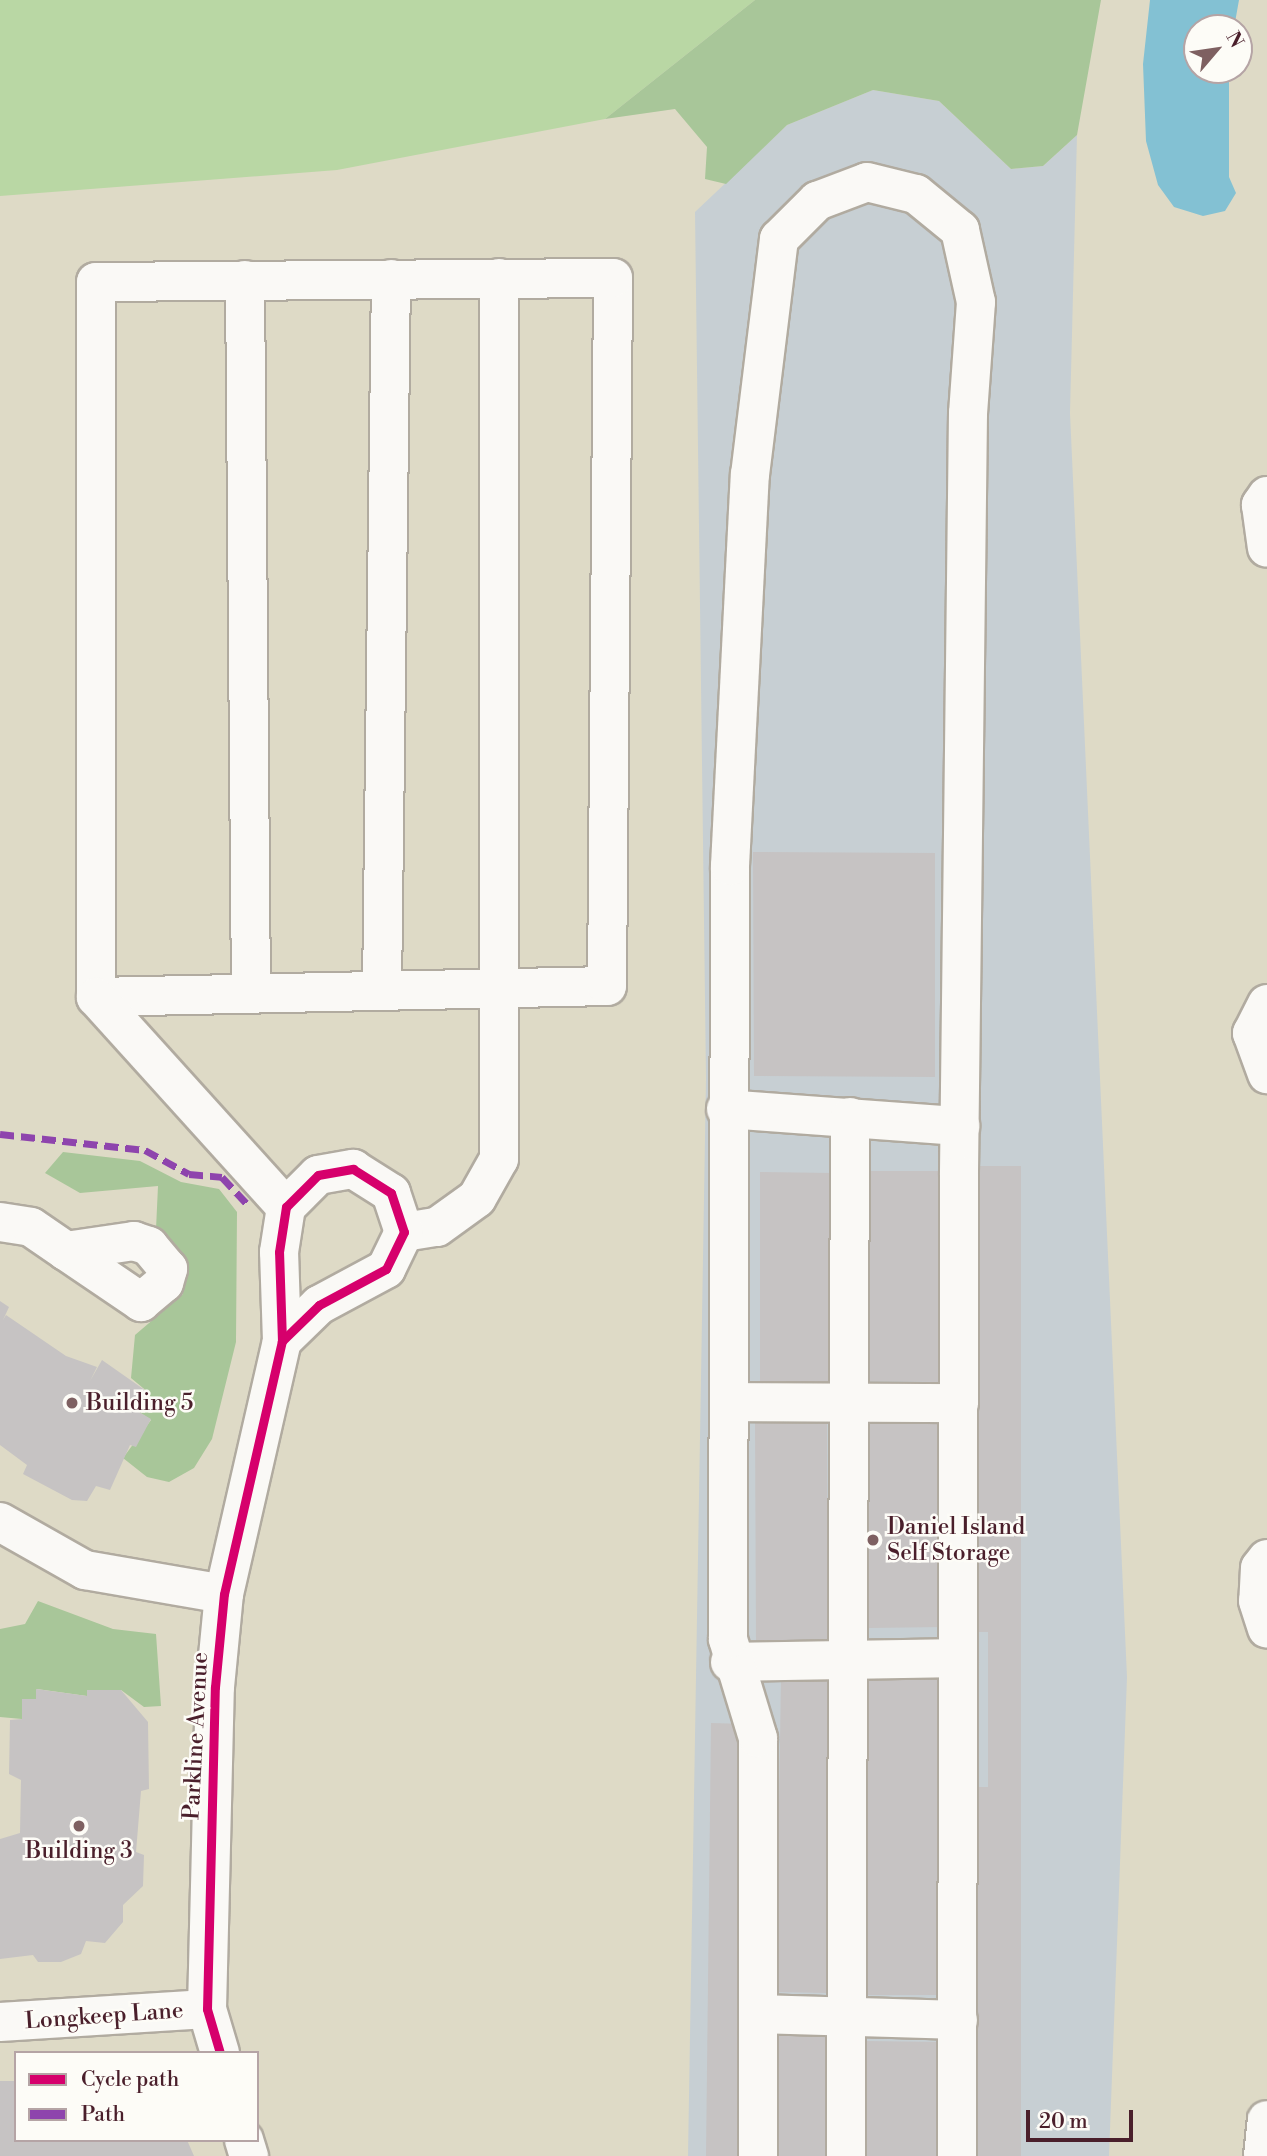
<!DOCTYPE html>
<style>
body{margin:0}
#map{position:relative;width:1267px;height:2156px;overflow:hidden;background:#dedac6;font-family:"Libre Bodoni",serif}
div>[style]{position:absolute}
.industrial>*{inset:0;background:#c7cfd3}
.green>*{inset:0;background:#b9d7a4}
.forest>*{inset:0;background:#a8c699}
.water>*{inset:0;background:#83c1d3}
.building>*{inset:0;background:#c6c3c3}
.roads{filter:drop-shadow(2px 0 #b1aba0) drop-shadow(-2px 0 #b1aba0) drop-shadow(0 2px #b1aba0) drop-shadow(0 -2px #b1aba0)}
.minor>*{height:38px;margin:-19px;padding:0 19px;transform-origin:19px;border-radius:19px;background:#faf9f6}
.quiet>*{height:7px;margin-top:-3.5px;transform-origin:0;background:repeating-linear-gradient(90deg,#8e44ad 0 14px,transparent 0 21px)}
.cycleway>*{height:9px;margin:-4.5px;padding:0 4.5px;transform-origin:4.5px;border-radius:4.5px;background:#d6006c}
.dots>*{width:19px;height:19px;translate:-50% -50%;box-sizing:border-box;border:4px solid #fdfcf7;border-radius:50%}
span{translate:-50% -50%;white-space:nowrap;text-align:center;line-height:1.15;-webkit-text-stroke:5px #fdfcf7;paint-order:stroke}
.poi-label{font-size:23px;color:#4a1f2b}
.left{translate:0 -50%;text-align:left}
.street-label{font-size:23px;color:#4a1f2b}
.legend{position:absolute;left:14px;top:2051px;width:245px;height:91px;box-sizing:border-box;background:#fdfcf7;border:2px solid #b5a4a5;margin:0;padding:9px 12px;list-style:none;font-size:21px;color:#4a1f2b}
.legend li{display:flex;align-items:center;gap:14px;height:35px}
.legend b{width:35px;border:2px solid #b5a4a5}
.north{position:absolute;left:1183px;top:14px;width:70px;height:70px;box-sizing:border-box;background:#fdfcf7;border:2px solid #b5a4a5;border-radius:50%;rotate:61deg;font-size:19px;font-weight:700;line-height:28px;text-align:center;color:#4a1f2b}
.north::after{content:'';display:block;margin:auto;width:24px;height:32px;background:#7e6061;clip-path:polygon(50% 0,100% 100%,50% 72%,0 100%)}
.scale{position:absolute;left:1026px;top:2110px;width:107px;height:32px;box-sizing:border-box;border:4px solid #4a1f2b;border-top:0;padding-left:9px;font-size:21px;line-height:24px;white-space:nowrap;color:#4a1f2b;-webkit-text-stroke:5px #fdfcf7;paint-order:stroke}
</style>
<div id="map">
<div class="industrial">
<i style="clip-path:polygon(873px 90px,939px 101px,1011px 169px,1043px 166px,1077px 135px,1070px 413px,1127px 1677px,1109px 2156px,688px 2156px,706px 1078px,695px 212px,787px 125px)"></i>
</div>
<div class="green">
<i style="clip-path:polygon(0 0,755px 0,605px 119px,337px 170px,0 196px)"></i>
</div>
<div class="forest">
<i style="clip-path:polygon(755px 0,1101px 0,1077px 135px,1043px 166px,1011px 169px,939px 101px,873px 90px,787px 125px,726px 184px,705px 179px,707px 147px,675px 109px,605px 119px)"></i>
<i style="clip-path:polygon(63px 1152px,140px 1161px,181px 1182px,219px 1189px,237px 1212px,236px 1342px,212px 1439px,194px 1468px,169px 1482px,147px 1477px,123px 1458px,151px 1420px,139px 1412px,149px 1393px,131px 1378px,135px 1335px,183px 1294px,179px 1256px,156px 1229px,158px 1186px,80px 1193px,45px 1173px)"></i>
<i style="clip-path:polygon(38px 1601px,113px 1629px,156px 1634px,161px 1706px,144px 1707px,121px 1690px,87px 1690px,87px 1696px,37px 1689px,36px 1699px,22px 1699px,22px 1719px,0 1717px,0 1629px,25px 1624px)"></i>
</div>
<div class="water">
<i style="clip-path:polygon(1150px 0,1239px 0,1234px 28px,1197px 28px,1197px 70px,1229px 70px,1229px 177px,1236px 193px,1225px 211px,1203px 216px,1174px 207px,1158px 185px,1146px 141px,1143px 64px)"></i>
</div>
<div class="building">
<i style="clip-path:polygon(753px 852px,935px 853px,935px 1077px,754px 1076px)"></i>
<i style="clip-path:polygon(973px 1166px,1021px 1166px,1021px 2156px,977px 2156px,977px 1787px,988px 1787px,988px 1632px,974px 1632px)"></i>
<i style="clip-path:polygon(867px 1171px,939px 1171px,938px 1382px,867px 1381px)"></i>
<i style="clip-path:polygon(760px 1172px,832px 1173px,832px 1383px,760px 1383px)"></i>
<i style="clip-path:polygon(0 1301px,9px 1307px,3px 1320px,6px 1315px,66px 1356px,97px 1367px,90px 1381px,102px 1360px,149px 1393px,139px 1412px,151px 1419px,136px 1447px,130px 1445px,110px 1490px,96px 1486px,87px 1501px,72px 1500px,23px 1474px,27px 1465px,0 1445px)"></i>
<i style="clip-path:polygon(755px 1419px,827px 1419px,828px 1642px,756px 1643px)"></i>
<i style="clip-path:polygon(940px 1420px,944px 1627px,869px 1628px,865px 1421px)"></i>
<i style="clip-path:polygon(866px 1678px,939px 1678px,940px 1995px,866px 1995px)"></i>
<i style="clip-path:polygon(781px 1679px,831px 1680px,827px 1993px,776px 1992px)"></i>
<i style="clip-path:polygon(36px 1689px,87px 1696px,87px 1690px,121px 1690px,148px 1722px,149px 1789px,141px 1791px,136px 1852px,144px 1855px,143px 1886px,123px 1905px,123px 1922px,105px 1943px,86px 1941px,81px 1954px,61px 1962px,38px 1962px,33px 1955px,0 1959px,0 1839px,20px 1833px,21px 1780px,9px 1774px,10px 1720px,22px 1719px,22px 1699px,36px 1699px)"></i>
<i style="clip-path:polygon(711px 1723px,746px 1724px,741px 2156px,706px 2156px)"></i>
<i style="clip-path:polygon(777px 2033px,828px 2034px,827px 2156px,776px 2156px)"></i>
<i style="clip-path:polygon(864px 2041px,941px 2042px,940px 2156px,863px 2156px)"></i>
<i style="clip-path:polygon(0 2081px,16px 2081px,16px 2140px,187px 2140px,194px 2156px,0 2156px)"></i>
</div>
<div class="roads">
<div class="minor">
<i style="left:245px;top:280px;width:714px;rotate:89.52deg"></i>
<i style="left:1267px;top:496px;width:11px;rotate:124deg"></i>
<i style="left:1261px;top:505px;width:43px;rotate:82.1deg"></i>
<i style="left:382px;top:991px;width:712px;rotate:-89.28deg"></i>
<i style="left:96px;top:997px;width:511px;rotate:-1.23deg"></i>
<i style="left:607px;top:986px;width:708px;rotate:-89.51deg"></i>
<i style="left:613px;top:278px;width:517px;rotate:179.56deg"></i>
<i style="left:96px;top:282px;width:715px;rotate:90deg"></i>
<i style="left:96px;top:997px;width:283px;rotate:47.9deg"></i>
<i style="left:1267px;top:1004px;width:33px;rotate:117deg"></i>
<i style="left:1252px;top:1033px;width:44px;rotate:69.9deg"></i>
<i style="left:726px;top:1109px;width:235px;rotate:4.2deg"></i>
<i style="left:0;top:1222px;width:31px;rotate:9deg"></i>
<i style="left:31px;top:1227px;width:42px;rotate:34.4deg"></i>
<i style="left:66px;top:1251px;width:91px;rotate:34.2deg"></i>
<i style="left:141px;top:1302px;width:30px;rotate:-40deg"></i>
<i style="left:164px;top:1283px;width:15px;rotate:-74deg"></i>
<i style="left:168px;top:1269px;width:30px;rotate:-130deg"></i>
<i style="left:149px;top:1246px;width:16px;rotate:-162deg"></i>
<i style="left:134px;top:1241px;width:69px;rotate:171.6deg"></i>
<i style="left:404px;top:1232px;width:33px;rotate:-9deg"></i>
<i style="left:437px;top:1227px;width:49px;rotate:-35.9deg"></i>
<i style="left:477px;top:1198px;width:45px;rotate:-60.6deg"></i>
<i style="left:499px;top:1159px;width:881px;rotate:-90deg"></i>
<i style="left:730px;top:1402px;width:229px;rotate:0.3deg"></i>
<i style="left:0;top:1522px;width:98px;rotate:29.5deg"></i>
<i style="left:85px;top:1570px;width:141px;rotate:9.8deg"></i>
<i style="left:1267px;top:1559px;width:11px;rotate:128deg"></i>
<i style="left:1260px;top:1568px;width:33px;rotate:93deg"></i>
<i style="left:1258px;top:1601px;width:29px;rotate:72deg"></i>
<i style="left:730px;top:1662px;width:228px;rotate:-1deg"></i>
<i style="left:759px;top:2014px;width:199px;rotate:1.7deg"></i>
<i style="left:0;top:2022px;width:207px;rotate:-3.6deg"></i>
<i style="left:220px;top:2053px;width:46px;rotate:-106.5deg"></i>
<i style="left:207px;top:2009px;width:322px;rotate:-88.6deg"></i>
<i style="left:215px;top:1687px;width:93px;rotate:-84.5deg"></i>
<i style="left:224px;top:1594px;width:260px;rotate:-77.1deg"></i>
<i style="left:282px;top:1341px;width:89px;rotate:-91.9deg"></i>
<i style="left:279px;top:1252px;width:46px;rotate:-81.2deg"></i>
<i style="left:286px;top:1207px;width:45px;rotate:-45deg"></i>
<i style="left:318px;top:1175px;width:36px;rotate:-10deg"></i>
<i style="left:353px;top:1169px;width:45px;rotate:32.3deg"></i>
<i style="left:391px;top:1193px;width:41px;rotate:71.6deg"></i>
<i style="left:404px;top:1232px;width:41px;rotate:115.9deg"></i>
<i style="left:386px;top:1269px;width:76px;rotate:151.8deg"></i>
<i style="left:319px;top:1305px;width:52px;rotate:135.8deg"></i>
<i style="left:244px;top:2140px;width:17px;rotate:73deg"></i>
<i style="left:758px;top:2156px;width:418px;rotate:-90deg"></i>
<i style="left:758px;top:1738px;width:103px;rotate:-106.9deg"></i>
<i style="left:728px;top:1639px;width:773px;rotate:-89.85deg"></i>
<i style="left:730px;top:866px;width:392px;rotate:-87.1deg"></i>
<i style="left:750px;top:475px;width:238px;rotate:-83deg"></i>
<i style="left:779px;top:239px;width:54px;rotate:-45deg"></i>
<i style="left:817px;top:201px;width:53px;rotate:-20.8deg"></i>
<i style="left:867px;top:182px;width:50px;rotate:13.8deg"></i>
<i style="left:916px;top:194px;width:57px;rotate:39.3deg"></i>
<i style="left:960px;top:230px;width:74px;rotate:77.5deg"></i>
<i style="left:976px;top:302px;width:111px;rotate:94.1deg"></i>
<i style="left:968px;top:413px;width:762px;rotate:90.68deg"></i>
<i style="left:959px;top:1175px;width:981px;rotate:90.12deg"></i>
<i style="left:846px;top:2156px;width:1039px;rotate:-89.78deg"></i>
<i style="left:1263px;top:2156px;width:36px;rotate:-84deg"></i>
</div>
</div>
<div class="quiet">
<i style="left:0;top:1134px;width:146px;rotate:6.3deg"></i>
<i style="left:145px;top:1150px;width:50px;rotate:28.6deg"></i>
<i style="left:189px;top:1174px;width:33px;rotate:5deg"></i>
<i style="left:222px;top:1177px;width:40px;rotate:47deg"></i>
</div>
<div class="cycleway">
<i style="left:220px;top:2053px;width:46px;rotate:-106.5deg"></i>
<i style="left:207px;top:2009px;width:322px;rotate:-88.6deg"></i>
<i style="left:215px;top:1687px;width:93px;rotate:-84.5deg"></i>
<i style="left:224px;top:1594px;width:260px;rotate:-77.1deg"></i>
<i style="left:282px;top:1341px;width:89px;rotate:-91.9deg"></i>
<i style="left:279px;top:1252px;width:46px;rotate:-81.2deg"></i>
<i style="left:286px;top:1207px;width:45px;rotate:-45deg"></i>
<i style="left:318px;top:1175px;width:36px;rotate:-10deg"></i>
<i style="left:353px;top:1169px;width:45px;rotate:32.3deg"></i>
<i style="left:391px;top:1193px;width:41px;rotate:71.6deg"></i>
<i style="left:404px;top:1232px;width:41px;rotate:115.9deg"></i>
<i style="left:386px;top:1269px;width:76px;rotate:151.8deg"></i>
<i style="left:319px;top:1305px;width:52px;rotate:135.8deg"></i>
</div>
<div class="dots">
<i style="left:72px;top:1403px;background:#7e6061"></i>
<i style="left:873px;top:1540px;background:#7e6061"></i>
<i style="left:79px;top:1826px;background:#7e6061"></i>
</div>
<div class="poi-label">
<span class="left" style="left:86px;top:1403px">Building 5</span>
<span class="left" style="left:887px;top:1540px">Daniel Island<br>Self Storage</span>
<span style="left:79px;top:1851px">Building 3</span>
</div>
<div class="street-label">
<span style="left:196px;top:1736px;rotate:-87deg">Parkline Avenue</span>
<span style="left:104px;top:2016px;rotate:-4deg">Longkeep Lane</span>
</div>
<ul class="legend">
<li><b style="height:9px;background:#d6006c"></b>Cycle path</li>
<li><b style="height:9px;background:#8e44ad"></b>Path</li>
</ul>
<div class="north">N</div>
<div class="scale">20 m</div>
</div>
